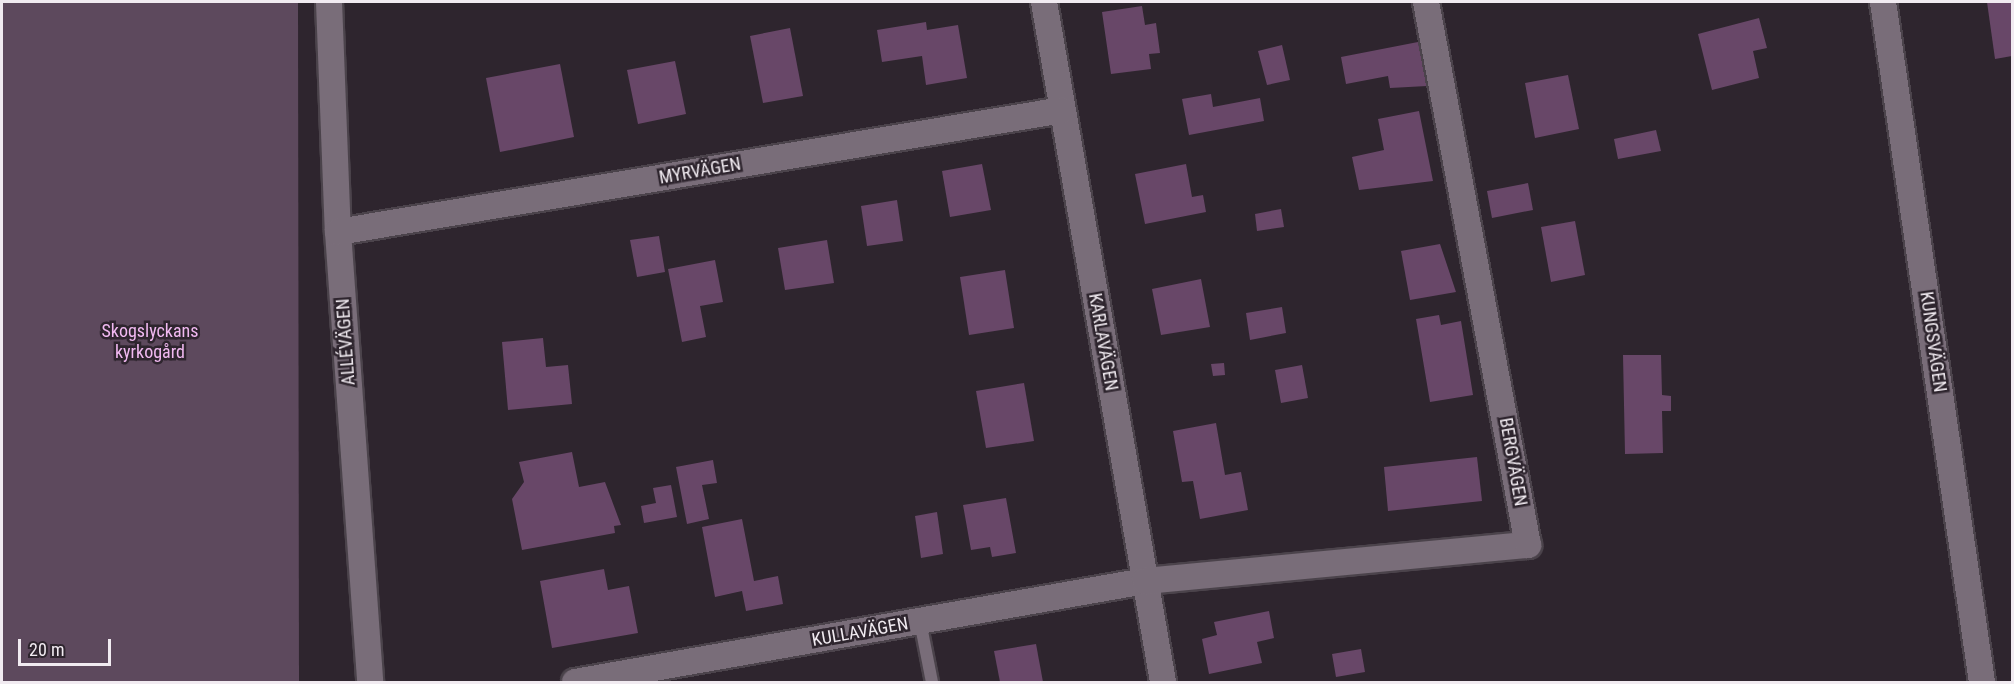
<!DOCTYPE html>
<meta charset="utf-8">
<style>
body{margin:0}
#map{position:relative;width:2014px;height:684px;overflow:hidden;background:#2e252e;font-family:"Roboto Condensed",sans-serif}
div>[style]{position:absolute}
.green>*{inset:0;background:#5d495d}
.building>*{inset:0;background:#684768}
.roads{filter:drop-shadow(2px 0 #4b434b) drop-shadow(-2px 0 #4b434b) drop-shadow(0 2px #4b434b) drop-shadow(0 -2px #4b434b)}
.service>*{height:12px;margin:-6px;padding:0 6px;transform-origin:6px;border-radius:6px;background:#796d79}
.minor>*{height:26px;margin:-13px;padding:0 13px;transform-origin:13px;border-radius:13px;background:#796d79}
span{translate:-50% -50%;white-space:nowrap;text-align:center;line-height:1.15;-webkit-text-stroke:5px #2e252e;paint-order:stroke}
.street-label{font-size:18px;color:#f1ebf1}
.park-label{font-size:18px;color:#f1b9f1}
.frame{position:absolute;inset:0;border:3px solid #f1ebf1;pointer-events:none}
.scale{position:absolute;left:18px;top:639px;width:93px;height:27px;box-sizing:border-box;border:3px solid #f1ebf1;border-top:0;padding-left:8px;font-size:18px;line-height:21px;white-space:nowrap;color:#f1ebf1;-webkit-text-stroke:4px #2e252e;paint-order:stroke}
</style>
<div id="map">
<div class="green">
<i style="clip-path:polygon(2px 2px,298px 2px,299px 682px,2px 682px)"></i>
</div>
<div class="building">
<i style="clip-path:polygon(1987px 2px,2012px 2px,2012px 56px,1995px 59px)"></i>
<i style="clip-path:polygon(1142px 6px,1145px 25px,1156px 23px,1160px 53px,1149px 54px,1151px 69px,1111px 74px,1102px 12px)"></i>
<i style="clip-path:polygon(1759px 18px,1767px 48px,1753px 51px,1759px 78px,1712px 90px,1698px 34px)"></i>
<i style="clip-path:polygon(926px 22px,927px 30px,958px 25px,967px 78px,926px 85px,922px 56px,882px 62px,877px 30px)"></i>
<i style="clip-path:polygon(790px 28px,803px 96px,763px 103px,750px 36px)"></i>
<i style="clip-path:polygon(1418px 42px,1427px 86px,1390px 88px,1388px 76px,1346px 84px,1341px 57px)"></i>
<i style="clip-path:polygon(1282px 45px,1290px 80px,1267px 85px,1258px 51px)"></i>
<i style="clip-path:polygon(675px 61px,686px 114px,638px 124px,627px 70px)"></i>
<i style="clip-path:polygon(560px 64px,574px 137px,500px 152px,486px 78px)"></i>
<i style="clip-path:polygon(1568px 75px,1579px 129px,1535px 138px,1525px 83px)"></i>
<i style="clip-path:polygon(1211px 94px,1213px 107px,1260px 98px,1264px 121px,1189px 135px,1182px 99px)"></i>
<i style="clip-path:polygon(1419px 111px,1433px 181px,1359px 190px,1352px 157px,1384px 150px,1378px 119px)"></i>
<i style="clip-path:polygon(1656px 130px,1661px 151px,1618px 159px,1614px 139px)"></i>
<i style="clip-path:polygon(982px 164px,991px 210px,950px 217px,942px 171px)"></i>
<i style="clip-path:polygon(1186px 164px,1192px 197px,1203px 195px,1206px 212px,1145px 224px,1135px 174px)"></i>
<i style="clip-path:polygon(1528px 183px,1533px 210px,1492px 218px,1487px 191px)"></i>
<i style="clip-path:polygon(897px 200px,903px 241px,867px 246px,861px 206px)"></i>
<i style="clip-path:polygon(1281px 209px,1284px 227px,1257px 231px,1255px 214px)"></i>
<i style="clip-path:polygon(1575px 221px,1585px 275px,1551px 282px,1541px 227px)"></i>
<i style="clip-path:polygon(659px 236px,665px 272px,637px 277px,630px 240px)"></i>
<i style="clip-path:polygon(827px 240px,834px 283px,785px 290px,778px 248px)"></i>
<i style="clip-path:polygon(1440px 244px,1456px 292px,1410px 300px,1401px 251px)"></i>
<i style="clip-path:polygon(715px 260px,723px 302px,700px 306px,706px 337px,682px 342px,668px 269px)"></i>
<i style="clip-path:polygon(1005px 270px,1014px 328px,969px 335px,960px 277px)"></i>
<i style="clip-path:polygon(1201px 279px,1210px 327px,1161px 335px,1152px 289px)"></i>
<i style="clip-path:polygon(1282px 307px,1286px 333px,1250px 340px,1246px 313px)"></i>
<i style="clip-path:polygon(1439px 315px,1441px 325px,1461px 321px,1473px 395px,1430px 402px,1416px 319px)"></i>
<i style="clip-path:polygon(543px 338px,546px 367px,568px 365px,572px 404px,508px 410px,502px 342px)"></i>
<i style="clip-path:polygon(1623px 355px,1661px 355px,1662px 395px,1671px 396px,1671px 411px,1662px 411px,1663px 453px,1625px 454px)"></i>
<i style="clip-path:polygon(1224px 363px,1225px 375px,1213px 376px,1211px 364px)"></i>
<i style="clip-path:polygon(1302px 365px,1308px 398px,1281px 403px,1275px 370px)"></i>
<i style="clip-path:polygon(1024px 383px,1034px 441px,986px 448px,976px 391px)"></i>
<i style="clip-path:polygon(1216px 423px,1225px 475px,1241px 472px,1248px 510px,1200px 519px,1193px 481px,1182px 482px,1173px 431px)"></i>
<i style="clip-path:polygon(572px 452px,579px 487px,605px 482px,621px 525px,614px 526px,615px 533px,522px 550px,512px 499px,524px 482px,519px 462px)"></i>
<i style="clip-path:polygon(1477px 457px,1482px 501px,1388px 511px,1384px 467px)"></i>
<i style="clip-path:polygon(713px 460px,717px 483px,702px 485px,709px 519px,687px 524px,676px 467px)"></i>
<i style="clip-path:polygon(671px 485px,677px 517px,644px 523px,641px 506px,656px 503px,653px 488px)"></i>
<i style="clip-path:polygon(1006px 498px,1016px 553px,992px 557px,990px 547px,971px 550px,963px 505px)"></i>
<i style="clip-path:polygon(937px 512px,943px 554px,921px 558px,915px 516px)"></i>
<i style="clip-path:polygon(742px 519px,754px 581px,778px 576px,783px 604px,746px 611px,742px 591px,715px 597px,702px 527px)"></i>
<i style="clip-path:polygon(604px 569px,608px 590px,629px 586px,638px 633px,552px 648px,540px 581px)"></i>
<i style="clip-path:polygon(1269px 611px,1274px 638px,1257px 642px,1262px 663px,1209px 674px,1202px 639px,1217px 635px,1214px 622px)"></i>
<i style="clip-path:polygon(1036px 644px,1043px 682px,1000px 682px,994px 651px)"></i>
<i style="clip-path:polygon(1361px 649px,1365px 672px,1336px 677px,1332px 654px)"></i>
</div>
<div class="roads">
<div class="service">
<i style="left:920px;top:621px;width:62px;rotate:78.9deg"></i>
</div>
<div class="minor">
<i style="left:329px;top:2px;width:230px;rotate:87.8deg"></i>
<i style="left:338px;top:232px;width:451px;rotate:85.9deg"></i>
<i style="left:1044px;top:2px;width:690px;rotate:80.07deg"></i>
<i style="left:1883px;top:2px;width:687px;rotate:81.72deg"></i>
<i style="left:338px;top:232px;width:734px;rotate:-9.56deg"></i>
<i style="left:575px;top:682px;width:579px;rotate:-10.05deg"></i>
<i style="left:1145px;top:581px;width:385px;rotate:-5.4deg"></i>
<i style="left:1528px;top:545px;width:552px;rotate:-100.64deg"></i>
</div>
</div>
<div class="street-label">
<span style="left:700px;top:171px;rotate:-10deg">MYRVÄGEN</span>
<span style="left:346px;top:342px;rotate:-94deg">ALLÉVÄGEN</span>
<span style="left:1103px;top:342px;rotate:80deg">KARLAVÄGEN</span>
<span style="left:1933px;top:342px;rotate:82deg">KUNGSVÄGEN</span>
<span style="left:1513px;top:462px;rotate:80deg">BERGVÄGEN</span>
<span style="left:860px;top:632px;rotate:-10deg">KULLAVÄGEN</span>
</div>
<div class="park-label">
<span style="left:150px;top:342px">Skogslyckans<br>kyrkogård</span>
</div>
<div class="frame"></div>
<div class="scale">20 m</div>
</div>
